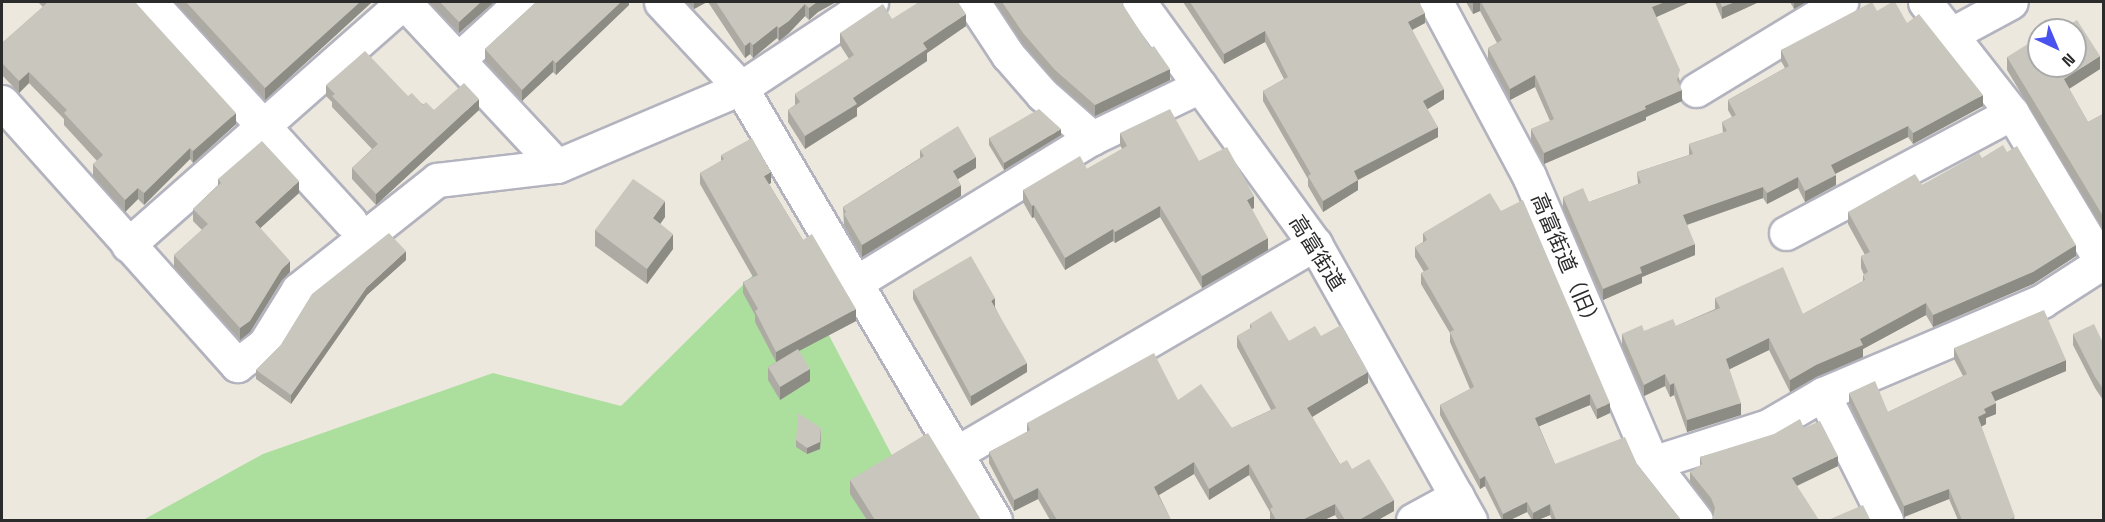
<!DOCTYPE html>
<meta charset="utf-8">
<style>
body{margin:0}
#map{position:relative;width:2105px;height:522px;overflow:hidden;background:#ece8de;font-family:"Space Grotesk","Noto Sans JP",sans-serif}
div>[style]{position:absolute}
.green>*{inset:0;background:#acdf9e}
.roads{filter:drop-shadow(2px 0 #b2b3be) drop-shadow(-2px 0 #b2b3be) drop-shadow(0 2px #b2b3be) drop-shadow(0 -2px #b2b3be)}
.minor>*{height:33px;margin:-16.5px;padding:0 16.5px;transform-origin:16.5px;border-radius:16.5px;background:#fff}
.tertiary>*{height:33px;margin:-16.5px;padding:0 16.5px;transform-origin:16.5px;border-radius:16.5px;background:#fff}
.wall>*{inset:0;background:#acaaa3}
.shaded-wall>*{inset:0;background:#8c8b84}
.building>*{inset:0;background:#c8c6bd}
span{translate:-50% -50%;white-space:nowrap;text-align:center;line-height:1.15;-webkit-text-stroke:6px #fff;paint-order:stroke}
.street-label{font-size:21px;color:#2b2b2b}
.frame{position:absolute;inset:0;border:3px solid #2b2b2b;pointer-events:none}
.north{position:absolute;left:2027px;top:18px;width:60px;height:60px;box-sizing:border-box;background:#fff;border:2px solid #aaa;border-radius:50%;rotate:136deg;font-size:16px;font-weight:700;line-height:24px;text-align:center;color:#2b2b2b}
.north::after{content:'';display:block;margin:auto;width:21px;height:27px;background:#4951ef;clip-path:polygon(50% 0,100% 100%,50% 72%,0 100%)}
</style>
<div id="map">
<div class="green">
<i style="clip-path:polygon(782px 246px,926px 520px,143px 520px,263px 454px,493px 373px,621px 406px)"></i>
</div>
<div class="roads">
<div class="minor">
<i style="left:150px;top:2px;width:297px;rotate:47.6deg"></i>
<i style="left:404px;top:2px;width:224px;rotate:47deg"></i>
<i style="left:661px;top:2px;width:117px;rotate:47.1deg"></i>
<i style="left:741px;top:88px;width:501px;rotate:59.55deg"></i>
<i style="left:973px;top:2px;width:64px;rotate:56.6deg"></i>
<i style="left:1008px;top:55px;width:52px;rotate:48.9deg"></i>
<i style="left:1042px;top:94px;width:67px;rotate:41.3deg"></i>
<i style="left:1436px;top:2px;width:197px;rotate:61.9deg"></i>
<i style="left:1529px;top:176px;width:312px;rotate:66.8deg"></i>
<i style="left:1652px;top:463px;width:72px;rotate:52.3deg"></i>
<i style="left:1925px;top:2px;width:141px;rotate:51.9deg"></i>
<i style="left:2012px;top:113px;width:179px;rotate:59deg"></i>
<i style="left:1950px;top:35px;width:69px;rotate:-28.4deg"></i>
<i style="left:459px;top:59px;width:84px;rotate:-42.6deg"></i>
<i style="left:1696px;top:90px;width:170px;rotate:-31.3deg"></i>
<i style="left:2px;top:102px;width:353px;rotate:48.2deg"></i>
<i style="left:237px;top:365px;width:34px;rotate:-37deg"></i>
<i style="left:264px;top:345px;width:65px;rotate:-58.3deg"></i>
<i style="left:298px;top:290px;width:177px;rotate:-38.4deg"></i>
<i style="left:437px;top:180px;width:121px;rotate:-6.7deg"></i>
<i style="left:557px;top:166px;width:200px;rotate:-23deg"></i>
<i style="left:741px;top:88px;width:156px;rotate:-33.5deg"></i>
<i style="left:1786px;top:233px;width:256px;rotate:-28deg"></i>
<i style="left:128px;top:245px;width:368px;rotate:-41.4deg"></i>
<i style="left:855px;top:283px;width:278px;rotate:-31.5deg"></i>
<i style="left:1092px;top:138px;width:120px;rotate:-25.7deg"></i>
<i style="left:1823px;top:394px;width:141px;rotate:63.4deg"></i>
<i style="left:955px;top:454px;width:417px;rotate:-30.3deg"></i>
<i style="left:1652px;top:463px;width:122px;rotate:-17.7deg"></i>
<i style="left:1768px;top:426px;width:64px;rotate:-30.2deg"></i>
<i style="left:1823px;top:394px;width:238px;rotate:-23deg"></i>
<i style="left:2042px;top:301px;width:74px;rotate:-32.8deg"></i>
<i style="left:1413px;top:520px;width:50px;rotate:-28.6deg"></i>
</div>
<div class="tertiary">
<i style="left:1139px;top:2px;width:299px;rotate:54deg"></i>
<i style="left:1315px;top:244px;width:317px;rotate:60.7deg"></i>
</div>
</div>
<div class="wall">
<i style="clip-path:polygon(38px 2px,135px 2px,236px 124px,193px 163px,190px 159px,144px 205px,138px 199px,125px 212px,93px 176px,93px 164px,97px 161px,64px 125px,64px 119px,29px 83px,19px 93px,2px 75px,2px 43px,43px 7px)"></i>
<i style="clip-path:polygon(175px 2px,372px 2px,265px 100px)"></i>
<i style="clip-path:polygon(429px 2px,494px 2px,459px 33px)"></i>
<i style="clip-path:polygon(629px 2px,629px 5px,556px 75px,553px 72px,522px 101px,485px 61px,485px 49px,534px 4px)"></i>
<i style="clip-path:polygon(686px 2px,707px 2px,694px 9px)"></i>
<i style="clip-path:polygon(708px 2px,836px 2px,818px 12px,809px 20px,805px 16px,789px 33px,779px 41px,777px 38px,753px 58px,750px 54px,745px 58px)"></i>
<i style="clip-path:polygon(995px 2px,1121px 2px,1170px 80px,1095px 116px,1055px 81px,1023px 44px)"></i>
<i style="clip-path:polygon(1183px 2px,1419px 2px,1425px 23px,1412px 30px,1444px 99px,1427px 109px,1438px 137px,1358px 180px,1358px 190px,1323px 212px,1308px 186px,1308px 179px,1263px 101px,1263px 91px,1284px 79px,1265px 42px,1224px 64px)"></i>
<i style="clip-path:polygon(1466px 2px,1690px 2px,1656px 17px,1680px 81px,1679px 84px,1682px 101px,1646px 117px,1646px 120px,1544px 164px,1531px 141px,1531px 129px,1550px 121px,1535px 87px,1510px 100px,1488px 59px,1488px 48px,1497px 43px,1480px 11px,1473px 14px)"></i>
<i style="clip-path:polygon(1715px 2px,1759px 2px,1722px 19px)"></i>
<i style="clip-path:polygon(1790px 2px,1806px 2px,1794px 9px)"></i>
<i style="clip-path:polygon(1877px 11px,1907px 23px,1983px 106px,1913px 144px,1908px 137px,1835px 174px,1836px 185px,1805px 202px,1798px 188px,1767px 204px,1763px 198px,1687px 225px,1695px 255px,1642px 277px,1642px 283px,1603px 300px,1563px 208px,1563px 197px,1589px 202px,1638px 184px,1637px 172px,1689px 155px,1689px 144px,1723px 133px,1722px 122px,1732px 117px,1728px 110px,1728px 100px,1785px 68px,1781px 61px,1781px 50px)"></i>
<i style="clip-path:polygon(892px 19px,966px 26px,927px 53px,927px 61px,857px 108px,857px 116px,805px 149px,788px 122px,788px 110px,795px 105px,795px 94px,849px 59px,840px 45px,840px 33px)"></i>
<i style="clip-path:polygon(2007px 57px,2100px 69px,2069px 89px,2088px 122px,2103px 114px,2103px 229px,2007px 70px)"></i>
<i style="clip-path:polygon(326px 85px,408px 96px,434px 110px,479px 110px,376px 205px,352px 179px,352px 168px,372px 149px,332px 107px,332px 102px,326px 96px)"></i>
<i style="clip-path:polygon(1120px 133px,1199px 161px,1254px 208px,1252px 209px,1268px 250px,1202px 288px,1160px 217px,1115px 243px,1113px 241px,1065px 270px,1034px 217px,1032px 218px,1023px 202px,1023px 190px,1087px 169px,1122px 149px,1120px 145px)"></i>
<i style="clip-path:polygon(1061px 135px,1004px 170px,989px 145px,989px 138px)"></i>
<i style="clip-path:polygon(920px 150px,976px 168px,958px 179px,961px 196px,862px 257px,844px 225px,843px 207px,920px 158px)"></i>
<i style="clip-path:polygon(721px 155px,771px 183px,769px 184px,803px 240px,856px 321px,799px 351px,810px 381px,780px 400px,768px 380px,768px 367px,776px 362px,755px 322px,755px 315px,743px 293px,743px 282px,753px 277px,700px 184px,700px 173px,721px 161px)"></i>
<i style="clip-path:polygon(1982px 158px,2076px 256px,2033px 284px,1933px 327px,1926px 315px,1863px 349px,1863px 357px,1816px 377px,1790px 392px,1769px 350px,1729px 369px,1741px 415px,1687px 432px,1674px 395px,1670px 397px,1665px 386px,1644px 396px,1622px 346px,1622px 334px,1644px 331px,1676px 326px,1715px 309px,1715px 298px,1803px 314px,1863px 281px,1863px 275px,1864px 275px,1861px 268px,1861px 256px,1865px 255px,1848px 224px,1848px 212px,1922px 185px)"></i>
<i style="clip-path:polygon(218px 179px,299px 193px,260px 228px,290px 272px,282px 280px,250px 332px,240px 340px,174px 267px,174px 255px,202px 230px,193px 221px,193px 209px,218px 185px)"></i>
<i style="clip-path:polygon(665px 217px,660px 224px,673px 249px,647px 284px,595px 246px,595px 230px)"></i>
<i style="clip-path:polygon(1423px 233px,1610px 413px,1597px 419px,1590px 405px,1539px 426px,1555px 464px,1637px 464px,1681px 520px,1552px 520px,1550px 515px,1538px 520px,1532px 520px,1527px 512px,1510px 520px,1502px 520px,1485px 486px,1480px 489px,1440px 415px,1440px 405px,1470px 389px,1450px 342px,1450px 333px,1421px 284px,1421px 273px,1424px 272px,1415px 257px,1415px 247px,1423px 242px)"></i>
<i style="clip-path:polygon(406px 260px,367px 295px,291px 404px,256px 379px,256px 370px,280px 346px)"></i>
<i style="clip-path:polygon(913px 290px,995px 307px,1027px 372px,971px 406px,913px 299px)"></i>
<i style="clip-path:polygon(1250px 324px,1289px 341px,1321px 336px,1368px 383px,1312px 417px,1340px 464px,1352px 469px,1394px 511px,1378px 520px,1338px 520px,1335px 515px,1324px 520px,1270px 520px,1270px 512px,1249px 475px,1209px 500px,1194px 474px,1159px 495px,1171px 520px,1050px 520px,1038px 499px,1014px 511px,989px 463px,989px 452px,1027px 432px,1027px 423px,1178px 400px,1232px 428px,1271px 410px,1237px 347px,1237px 336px,1250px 329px)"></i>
<i style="clip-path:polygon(2073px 334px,2103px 343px,2103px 400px,2095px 388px,2073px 345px)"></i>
<i style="clip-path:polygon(1954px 348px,2066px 371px,1995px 401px,1996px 414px,1986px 418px,1986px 424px,1981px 427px,2015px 520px,1958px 520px,1949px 499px,1904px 517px,1849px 403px,1849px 393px,1888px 412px,1963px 376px,1954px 359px)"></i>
<i style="clip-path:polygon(1804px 428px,1838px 466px,1797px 486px,1713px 517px,1713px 515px,1711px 509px,1690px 482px,1690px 472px,1700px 466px,1700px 457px)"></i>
<i style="clip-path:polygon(821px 434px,820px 449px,807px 454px,796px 447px,796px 440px)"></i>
<i style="clip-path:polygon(850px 480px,981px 520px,867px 520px,850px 494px)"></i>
</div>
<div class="shaded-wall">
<i style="clip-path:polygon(360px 2px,372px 2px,265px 100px,265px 88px)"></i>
<i style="clip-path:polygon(481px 2px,494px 2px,459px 33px,459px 22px)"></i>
<i style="clip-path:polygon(621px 2px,629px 2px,629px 5px,556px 75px,556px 63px)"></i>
<i style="clip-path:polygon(694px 2px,707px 2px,694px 9px)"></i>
<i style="clip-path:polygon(817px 2px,836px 2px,818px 12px,809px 20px,809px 8px)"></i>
<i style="clip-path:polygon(1475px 2px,1480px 2px,1480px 11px,1473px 14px,1473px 3px)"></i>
<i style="clip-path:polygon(1665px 2px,1690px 2px,1652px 19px,1652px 7px)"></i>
<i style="clip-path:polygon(1735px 2px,1759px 2px,1722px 19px,1722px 7px)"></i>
<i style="clip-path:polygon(1794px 2px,1806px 2px,1794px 9px)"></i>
<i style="clip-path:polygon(805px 4px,805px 16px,789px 33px,779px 41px,779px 28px)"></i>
<i style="clip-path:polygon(1425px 13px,1425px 23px,1408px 32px,1408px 22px)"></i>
<i style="clip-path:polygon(966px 14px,966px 26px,927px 53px,927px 61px,857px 108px,857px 116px,805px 149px,805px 136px,923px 43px)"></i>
<i style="clip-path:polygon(777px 26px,777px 38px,753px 58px,753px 45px)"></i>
<i style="clip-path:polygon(1265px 31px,1265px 42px,1224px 64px,1224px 54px)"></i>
<i style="clip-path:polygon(750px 42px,750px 54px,745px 58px,745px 46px)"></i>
<i style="clip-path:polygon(2100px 56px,2100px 69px,2064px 92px,2064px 79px)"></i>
<i style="clip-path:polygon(553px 60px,553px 72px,522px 101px,522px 90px)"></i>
<i style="clip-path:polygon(1170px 69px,1170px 80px,1095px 116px,1095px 105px)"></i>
<i style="clip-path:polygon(29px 72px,29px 83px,19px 93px,19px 81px)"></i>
<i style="clip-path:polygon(1535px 75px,1535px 87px,1510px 100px,1510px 89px)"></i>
<i style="clip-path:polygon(1444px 89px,1444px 99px,1423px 112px,1423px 101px)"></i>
<i style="clip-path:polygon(1682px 90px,1682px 101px,1646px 117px,1646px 120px,1544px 164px,1544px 153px,1645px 106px)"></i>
<i style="clip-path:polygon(1983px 95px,1983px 106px,1913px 144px,1913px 133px)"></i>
<i style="clip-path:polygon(479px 99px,479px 110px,376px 205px,376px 194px)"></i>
<i style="clip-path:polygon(236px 113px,236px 124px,193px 163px,193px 151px)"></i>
<i style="clip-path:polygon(1908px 126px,1908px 137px,1831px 176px,1831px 165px)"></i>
<i style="clip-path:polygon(1438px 127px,1438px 137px,1354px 182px,1354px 171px)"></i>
<i style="clip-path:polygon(1061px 129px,1061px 135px,1004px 170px,1004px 163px)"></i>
<i style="clip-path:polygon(190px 148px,190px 159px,144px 205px,144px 193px)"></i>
<i style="clip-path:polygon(976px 157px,976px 168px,953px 182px,953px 171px)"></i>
<i style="clip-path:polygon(771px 172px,771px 183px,764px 187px,764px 176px)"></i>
<i style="clip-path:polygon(1836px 175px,1836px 185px,1805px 202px,1805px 191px)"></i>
<i style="clip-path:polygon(1798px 177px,1798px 188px,1767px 204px,1767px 193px)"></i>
<i style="clip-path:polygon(1358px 180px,1358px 190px,1323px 212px,1323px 201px)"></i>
<i style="clip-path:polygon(299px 181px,299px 193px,255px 233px,255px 222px)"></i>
<i style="clip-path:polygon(961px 185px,961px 196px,862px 257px,862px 245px)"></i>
<i style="clip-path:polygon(1763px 187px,1763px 198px,1683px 226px,1683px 215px)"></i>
<i style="clip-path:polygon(138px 188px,138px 199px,125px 212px,125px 200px)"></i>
<i style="clip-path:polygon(1254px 196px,1254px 208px,1247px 211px,1247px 200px)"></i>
<i style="clip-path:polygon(665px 201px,665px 217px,653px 234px,653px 218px)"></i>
<i style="clip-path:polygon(1034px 205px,1034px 217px,1032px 218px,1032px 206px)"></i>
<i style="clip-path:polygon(1160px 206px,1160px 217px,1115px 243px,1115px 232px)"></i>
<i style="clip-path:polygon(1113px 229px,1113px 241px,1065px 270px,1065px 258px)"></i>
<i style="clip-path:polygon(673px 234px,673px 249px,647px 284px,647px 269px)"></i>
<i style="clip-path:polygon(1268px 238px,1268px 250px,1202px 288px,1202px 276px)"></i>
<i style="clip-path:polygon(1695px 244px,1695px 255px,1642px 277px,1642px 283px,1603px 300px,1603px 289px,1640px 267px)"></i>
<i style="clip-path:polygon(2076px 245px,2076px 256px,2033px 284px,1933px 327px,1933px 315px)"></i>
<i style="clip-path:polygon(406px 251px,406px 260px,367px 295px,291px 404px,291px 395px,367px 287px)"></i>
<i style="clip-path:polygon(290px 261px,290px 272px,282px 280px,250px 332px,240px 340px,240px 328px,282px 269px)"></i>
<i style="clip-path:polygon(995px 298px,995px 308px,991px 301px)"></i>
<i style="clip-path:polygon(1926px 303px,1926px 315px,1863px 349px,1863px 357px,1816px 377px,1790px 392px,1790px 380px,1860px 339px)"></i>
<i style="clip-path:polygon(856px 309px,856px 321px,776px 363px,776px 352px)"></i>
<i style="clip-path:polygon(1769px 338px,1769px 350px,1726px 371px,1726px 359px)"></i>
<i style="clip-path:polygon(2066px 360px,2066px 371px,1991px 403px,1991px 392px)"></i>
<i style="clip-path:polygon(1027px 363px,1027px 372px,971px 406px,971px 396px)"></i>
<i style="clip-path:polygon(810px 369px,810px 381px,780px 400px,780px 387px)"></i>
<i style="clip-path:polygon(1368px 372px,1368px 383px,1307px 420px,1307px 408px)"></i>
<i style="clip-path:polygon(1665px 374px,1665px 386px,1644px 396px,1644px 385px)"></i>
<i style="clip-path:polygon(1674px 383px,1674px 395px,1670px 397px,1670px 385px)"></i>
<i style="clip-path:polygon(1590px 394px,1590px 405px,1535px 428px,1535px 418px)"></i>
<i style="clip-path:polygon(1610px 403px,1610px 413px,1597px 419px,1597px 409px)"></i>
<i style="clip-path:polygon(1741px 403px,1741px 415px,1687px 432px,1687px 420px)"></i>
<i style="clip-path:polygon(1996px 403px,1996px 414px,1986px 418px,1986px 424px,1978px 428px,1978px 417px,1984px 409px)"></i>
<i style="clip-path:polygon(821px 428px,820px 449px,807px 454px,807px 448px)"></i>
<i style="clip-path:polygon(1838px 456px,1838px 466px,1792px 488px,1792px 478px)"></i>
<i style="clip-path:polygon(1194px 462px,1194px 474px,1154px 498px,1154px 487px)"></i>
<i style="clip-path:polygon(1249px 464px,1249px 475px,1209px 500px,1209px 489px)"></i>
<i style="clip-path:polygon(1485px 476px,1485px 486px,1480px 489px,1480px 479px)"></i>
<i style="clip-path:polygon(1038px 488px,1038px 499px,1014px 511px,1014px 500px)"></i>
<i style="clip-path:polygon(1949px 489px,1949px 499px,1904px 517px,1904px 506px)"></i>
<i style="clip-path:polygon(1394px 500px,1394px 511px,1378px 520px,1359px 520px)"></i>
<i style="clip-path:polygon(1527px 502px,1527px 512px,1510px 520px,1503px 520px,1503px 514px)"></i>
<i style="clip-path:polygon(1335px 504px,1335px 515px,1324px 520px,1302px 520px)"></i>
<i style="clip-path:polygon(1550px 504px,1550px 515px,1538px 520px,1533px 520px,1533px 513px)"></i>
</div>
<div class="building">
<i style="clip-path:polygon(48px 2px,135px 2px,236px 113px,193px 151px,190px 148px,144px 193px,138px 188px,125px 200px,93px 164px,103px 155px,64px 113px,67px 110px,29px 72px,19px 81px,2px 63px,2px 43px)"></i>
<i style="clip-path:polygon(186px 2px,360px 2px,265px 88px)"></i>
<i style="clip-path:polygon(440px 2px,481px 2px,459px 22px)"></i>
<i style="clip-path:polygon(536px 2px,621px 2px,556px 63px,553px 60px,522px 90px,485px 49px)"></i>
<i style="clip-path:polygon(716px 2px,817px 2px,809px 8px,805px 4px,789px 21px,779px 28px,777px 26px,753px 45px,750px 42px,745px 46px)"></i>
<i style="clip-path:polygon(919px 2px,958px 2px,966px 14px,923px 43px,927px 49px,853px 98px,857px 104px,805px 136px,788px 110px,800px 102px,795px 94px,854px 55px,840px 33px,883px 4px,892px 19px)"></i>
<i style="clip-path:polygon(1002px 2px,1121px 2px,1151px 48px,1154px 46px,1170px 69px,1095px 105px,1055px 70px,1023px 33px)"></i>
<i style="clip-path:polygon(1190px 2px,1419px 2px,1425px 13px,1408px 22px,1444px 89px,1423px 101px,1438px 127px,1354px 171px,1358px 180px,1323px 201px,1308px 176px,1311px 174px,1263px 91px,1288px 77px,1265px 31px,1224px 54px)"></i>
<i style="clip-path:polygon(1481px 2px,1665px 2px,1652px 7px,1680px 70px,1677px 80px,1682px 90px,1645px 106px,1646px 109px,1544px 153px,1531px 129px,1554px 119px,1535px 75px,1510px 89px,1488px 48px,1502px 40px)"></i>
<i style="clip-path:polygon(1720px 2px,1735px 2px,1722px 7px)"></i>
<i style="clip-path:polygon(1872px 2px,1877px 11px,1892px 2px,1895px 2px,1907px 23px,1919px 14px,1983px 95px,1913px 133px,1908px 126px,1831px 165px,1836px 175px,1805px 191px,1798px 177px,1767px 193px,1763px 187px,1683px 215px,1695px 244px,1640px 267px,1642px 273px,1603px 289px,1563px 197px,1583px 188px,1589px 202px,1641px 183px,1637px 172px,1693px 154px,1689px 144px,1727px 131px,1722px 122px,1736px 115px,1728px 100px,1789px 66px,1781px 50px)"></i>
<i style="clip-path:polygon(2077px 20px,2100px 56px,2064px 79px,2088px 122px,2103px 114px,2103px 216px,2007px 57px,2039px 37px,2039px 66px,2075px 66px,2075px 30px,2061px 30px)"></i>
<i style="clip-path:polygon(365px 51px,408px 96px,412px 93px,423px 105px,426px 102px,434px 110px,464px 83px,479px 99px,376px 194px,352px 168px,378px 144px,332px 96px,335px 94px,326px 85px)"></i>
<i style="clip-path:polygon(1039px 109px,1061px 129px,1004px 163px,989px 138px)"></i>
<i style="clip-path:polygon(1170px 109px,1199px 161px,1227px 147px,1254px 196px,1247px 200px,1268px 238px,1202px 276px,1160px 206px,1115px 232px,1113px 229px,1065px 258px,1034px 205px,1032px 206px,1023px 190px,1080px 156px,1087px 169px,1127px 146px,1120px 133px)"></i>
<i style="clip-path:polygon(958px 126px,976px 157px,953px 171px,961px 185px,862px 245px,844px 214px,846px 212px,843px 207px,924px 156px,920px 150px)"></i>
<i style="clip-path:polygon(752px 138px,771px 172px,764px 176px,803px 240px,812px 234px,856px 309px,776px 352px,755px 311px,758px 309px,743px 282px,758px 275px,700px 173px,724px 159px,721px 155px)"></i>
<i style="clip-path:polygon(262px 141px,299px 181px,255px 222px,290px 261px,282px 269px,250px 321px,240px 328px,174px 255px,208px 224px,193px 209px,221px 183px,218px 179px)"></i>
<i style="clip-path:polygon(2003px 145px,2007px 152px,2017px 146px,2076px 245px,2033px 272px,1933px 315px,1926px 303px,1860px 339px,1863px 345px,1816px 365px,1790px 380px,1769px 338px,1726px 359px,1741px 403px,1687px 420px,1674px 383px,1670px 385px,1665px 374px,1644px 385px,1622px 334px,1642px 325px,1644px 331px,1673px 319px,1676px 326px,1720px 308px,1715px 298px,1783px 267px,1803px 314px,1865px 280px,1863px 275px,1868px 272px,1861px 256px,1870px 252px,1848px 212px,1915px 174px,1922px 185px,1979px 153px,1982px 158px)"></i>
<i style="clip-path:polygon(633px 179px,665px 201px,653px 218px,673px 234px,647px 269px,595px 230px)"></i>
<i style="clip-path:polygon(1490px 193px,1501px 211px,1523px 200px,1610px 403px,1597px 409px,1590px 394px,1535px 418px,1555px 464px,1625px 437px,1637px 464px,1681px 520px,1556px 520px,1550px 504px,1533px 513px,1527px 502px,1503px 514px,1485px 476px,1480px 479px,1440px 405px,1474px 387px,1450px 332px,1454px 330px,1421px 273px,1429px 269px,1415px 247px,1427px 240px,1423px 233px)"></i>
<i style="clip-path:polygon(389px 233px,406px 251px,367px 287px,291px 395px,256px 370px,280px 346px,312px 294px)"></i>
<i style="clip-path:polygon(971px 256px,995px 298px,991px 301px,1027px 363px,971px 396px,913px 290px)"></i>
<i style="clip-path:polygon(2044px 310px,2066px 360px,1991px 392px,1996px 403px,1984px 409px,1986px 413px,1978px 417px,2015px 517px,2007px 520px,1962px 520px,1949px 489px,1904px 506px,1849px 393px,1875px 381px,1888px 412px,1967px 374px,1954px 348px)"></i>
<i style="clip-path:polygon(1271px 311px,1289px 341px,1315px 326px,1321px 336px,1341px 325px,1368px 372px,1307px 408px,1340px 464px,1347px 460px,1352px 469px,1369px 459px,1394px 500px,1359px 520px,1345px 520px,1335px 504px,1302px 520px,1276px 520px,1270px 509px,1273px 507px,1249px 464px,1209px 489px,1194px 462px,1154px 487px,1171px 520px,1057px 520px,1038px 488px,1014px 500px,989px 452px,1030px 430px,1027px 423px,1154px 353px,1178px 400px,1201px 384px,1232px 428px,1276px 408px,1237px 336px,1252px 327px,1250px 324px)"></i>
<i style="clip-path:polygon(2094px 324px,2103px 343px,2103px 389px,2095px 377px,2073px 334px)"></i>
<i style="clip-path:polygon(798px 349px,810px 369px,780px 387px,768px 367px)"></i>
<i style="clip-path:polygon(798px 413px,821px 428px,820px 442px,807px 448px,796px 440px)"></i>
<i style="clip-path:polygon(1800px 419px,1804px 428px,1820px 421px,1838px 456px,1792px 478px,1819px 520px,1711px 520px,1713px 517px,1715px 508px,1711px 498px,1690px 472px,1702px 464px,1700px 457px,1774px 434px)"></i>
<i style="clip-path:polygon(928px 433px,981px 520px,875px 520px,850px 480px)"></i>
<i style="clip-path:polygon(1863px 505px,1870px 519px,1872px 520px,1828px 520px)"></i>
</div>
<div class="street-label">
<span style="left:1317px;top:253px;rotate:58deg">高富街道</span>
<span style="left:1566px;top:262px;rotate:67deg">高富街道（旧）</span>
</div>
<div class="frame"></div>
<div class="north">N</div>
</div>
